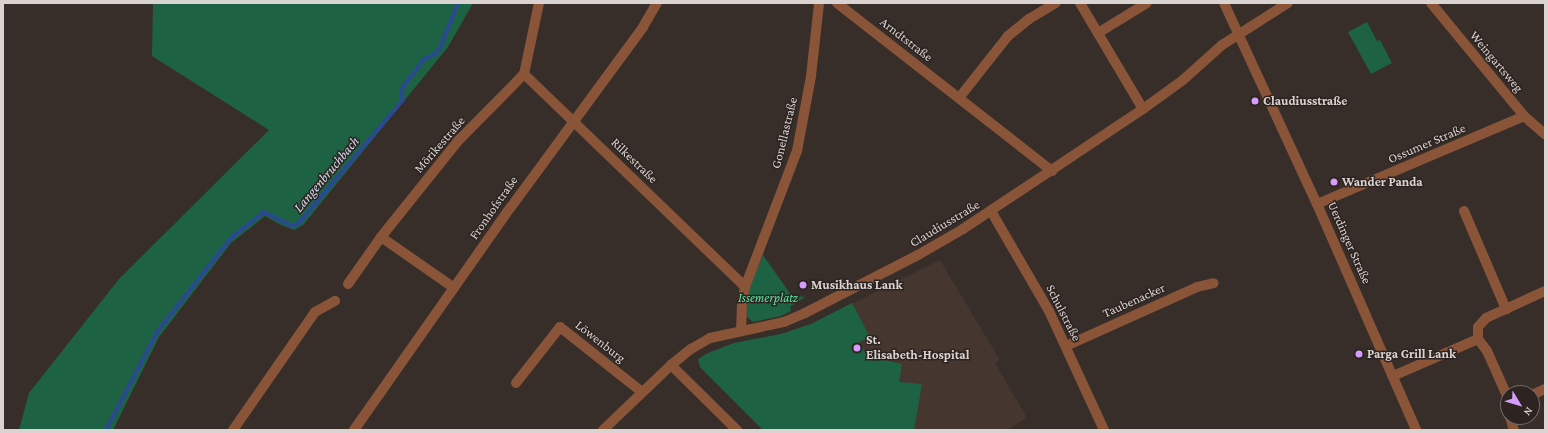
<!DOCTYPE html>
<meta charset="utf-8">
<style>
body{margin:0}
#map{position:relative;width:1548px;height:433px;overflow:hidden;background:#372e2a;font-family:"Crimson Pro",serif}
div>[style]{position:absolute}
.built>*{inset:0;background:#463630}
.green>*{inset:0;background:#1d6343}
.stream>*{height:3.5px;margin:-1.75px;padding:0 1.75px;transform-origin:1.75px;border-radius:1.75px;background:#2a4991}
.minor>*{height:10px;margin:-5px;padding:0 5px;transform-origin:5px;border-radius:5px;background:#8a5438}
.dots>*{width:11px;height:11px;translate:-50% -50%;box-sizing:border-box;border:2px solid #2d2421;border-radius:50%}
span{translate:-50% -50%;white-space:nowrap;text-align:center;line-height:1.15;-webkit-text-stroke:3px #2d2421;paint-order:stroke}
.street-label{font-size:13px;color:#d9d3d1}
.poi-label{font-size:13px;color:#d9d3d1;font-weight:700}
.left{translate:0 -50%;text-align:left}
.park-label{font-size:13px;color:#5ae6a3;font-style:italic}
.water-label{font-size:14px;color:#d0daef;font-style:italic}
.frame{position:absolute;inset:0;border:4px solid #d9d3d1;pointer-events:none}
.north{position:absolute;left:1500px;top:385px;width:40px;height:40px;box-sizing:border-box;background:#2d2421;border:1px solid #726a67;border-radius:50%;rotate:128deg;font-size:11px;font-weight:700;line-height:16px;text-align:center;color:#d9d3d1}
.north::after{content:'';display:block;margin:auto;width:14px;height:18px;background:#d49cfb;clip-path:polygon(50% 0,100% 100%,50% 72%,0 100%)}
</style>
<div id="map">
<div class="built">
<i style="clip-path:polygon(940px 260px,1000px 360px,995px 363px,1027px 418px,1006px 430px,763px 430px,700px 367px,698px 359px,708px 353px,734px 343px,781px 334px,811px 324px)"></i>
</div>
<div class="green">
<i style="clip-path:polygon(153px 3px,473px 3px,448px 47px,303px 225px,294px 230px,281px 225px,265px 216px,231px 243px,159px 337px,113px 430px,19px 430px,29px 393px,119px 279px,269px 130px,152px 56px)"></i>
<i style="clip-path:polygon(1367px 22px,1377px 41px,1380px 40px,1392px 63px,1371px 74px,1348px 32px)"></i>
<i style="clip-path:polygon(763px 255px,791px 295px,805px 297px,790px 307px,791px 311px,781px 316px,753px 322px,747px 317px,746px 309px,748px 291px)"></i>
<i style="clip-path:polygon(852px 303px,870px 337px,859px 342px,865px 352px,883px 354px,884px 360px,902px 364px,899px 382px,922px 384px,914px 430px,763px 430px,700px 367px,698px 359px,708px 353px,734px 343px,781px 334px,811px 324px)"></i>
</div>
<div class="stream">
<i style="left:106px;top:430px;width:110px;rotate:-62.5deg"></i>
<i style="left:157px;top:332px;width:120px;rotate:-51.8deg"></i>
<i style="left:231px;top:238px;width:42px;rotate:-38.2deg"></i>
<i style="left:264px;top:212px;width:32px;rotate:26deg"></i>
<i style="left:293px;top:226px;width:7px;rotate:-27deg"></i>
<i style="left:299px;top:223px;width:161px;rotate:-49.8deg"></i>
<i style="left:403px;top:100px;width:7px;rotate:-106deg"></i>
<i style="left:401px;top:93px;width:6px;rotate:-72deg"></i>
<i style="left:403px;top:87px;width:34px;rotate:-53deg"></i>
<i style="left:423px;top:60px;width:15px;rotate:-28deg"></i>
<i style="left:436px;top:53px;width:6px;rotate:-51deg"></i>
<i style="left:440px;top:48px;width:48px;rotate:-68.2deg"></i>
</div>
<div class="minor">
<i style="left:539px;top:3px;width:73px;rotate:101.9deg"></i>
<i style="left:524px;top:74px;width:307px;rotate:43.9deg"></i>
<i style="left:745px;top:287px;width:17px;rotate:100deg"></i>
<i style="left:742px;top:304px;width:27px;rotate:92deg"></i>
<i style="left:837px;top:3px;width:273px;rotate:38deg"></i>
<i style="left:1080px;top:3px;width:123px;rotate:59.3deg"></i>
<i style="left:1224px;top:3px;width:221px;rotate:65.2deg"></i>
<i style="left:1317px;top:204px;width:247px;rotate:66.3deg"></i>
<i style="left:1431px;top:3px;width:146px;rotate:50.5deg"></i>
<i style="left:1524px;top:116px;width:28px;rotate:41deg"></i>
<i style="left:1098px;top:33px;width:57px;rotate:-31.5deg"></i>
<i style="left:959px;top:98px;width:79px;rotate:-51.7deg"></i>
<i style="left:1008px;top:36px;width:27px;rotate:-39deg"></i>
<i style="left:1029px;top:19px;width:31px;rotate:-31deg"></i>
<i style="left:1317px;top:204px;width:225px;rotate:-23deg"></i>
<i style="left:991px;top:211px;width:116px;rotate:59.9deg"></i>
<i style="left:1049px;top:311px;width:131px;rotate:65.2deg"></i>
<i style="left:1464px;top:211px;width:107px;rotate:66.8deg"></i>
<i style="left:381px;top:237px;width:89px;rotate:34.9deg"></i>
<i style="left:348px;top:284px;width:57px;rotate:-54.9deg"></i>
<i style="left:381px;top:237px;width:122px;rotate:-51.3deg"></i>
<i style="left:457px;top:142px;width:95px;rotate:-45.4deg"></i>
<i style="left:745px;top:287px;width:146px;rotate:-69.1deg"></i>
<i style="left:797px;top:151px;width:76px;rotate:-79.4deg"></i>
<i style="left:811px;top:76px;width:73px;rotate:-83.7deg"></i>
<i style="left:1478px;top:339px;width:12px;rotate:-90deg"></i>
<i style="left:1478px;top:327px;width:12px;rotate:-48deg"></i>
<i style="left:1486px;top:318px;width:65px;rotate:-24.6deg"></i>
<i style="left:1066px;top:346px;width:144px;rotate:-24.2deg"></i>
<i style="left:1197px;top:287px;width:17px;rotate:-13deg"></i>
<i style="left:671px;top:365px;width:93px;rotate:44.6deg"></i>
<i style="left:1393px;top:376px;width:93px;rotate:-23.5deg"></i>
<i style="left:1478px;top:339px;width:15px;rotate:53deg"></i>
<i style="left:1487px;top:351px;width:51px;rotate:65.9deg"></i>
<i style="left:516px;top:383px;width:71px;rotate:-51.8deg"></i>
<i style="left:560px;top:327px;width:105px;rotate:38.4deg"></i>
<i style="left:1532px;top:395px;width:14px;rotate:-25deg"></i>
<i style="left:1510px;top:417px;width:14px;rotate:73deg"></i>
<i style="left:233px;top:430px;width:144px;rotate:-55.2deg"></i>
<i style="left:315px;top:312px;width:23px;rotate:-29deg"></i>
<i style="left:354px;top:430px;width:273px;rotate:-54.9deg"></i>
<i style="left:511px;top:207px;width:223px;rotate:-53.7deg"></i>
<i style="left:643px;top:27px;width:28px;rotate:-60deg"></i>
<i style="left:603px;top:430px;width:94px;rotate:-43.7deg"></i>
<i style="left:671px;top:365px;width:26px;rotate:-39deg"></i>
<i style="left:691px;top:349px;width:22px;rotate:-30deg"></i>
<i style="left:710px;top:338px;width:76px;rotate:-12.2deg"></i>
<i style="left:784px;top:322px;width:23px;rotate:-23deg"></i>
<i style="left:805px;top:313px;width:127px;rotate:-27.2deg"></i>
<i style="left:918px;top:255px;width:52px;rotate:-30deg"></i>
<i style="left:963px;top:229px;width:216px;rotate:-33.7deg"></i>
<i style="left:1143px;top:109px;width:49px;rotate:-35.9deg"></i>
<i style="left:1183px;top:80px;width:52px;rotate:-41.9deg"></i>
<i style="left:1222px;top:45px;width:78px;rotate:-32.5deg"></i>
</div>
<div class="dots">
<i style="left:1255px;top:101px;background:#d49cfb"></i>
<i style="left:1334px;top:182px;background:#d49cfb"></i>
<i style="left:803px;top:285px;background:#d49cfb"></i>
<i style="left:857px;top:348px;background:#d49cfb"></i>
<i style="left:1359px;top:354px;background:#d49cfb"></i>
</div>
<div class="street-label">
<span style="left:906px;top:40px;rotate:38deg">Arndtstraße</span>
<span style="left:1496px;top:62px;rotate:50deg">Weingartsweg</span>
<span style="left:785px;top:133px;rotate:-76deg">Gonellastraße</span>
<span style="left:1427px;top:144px;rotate:-23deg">Ossumer Straße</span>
<span style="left:440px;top:145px;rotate:-49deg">Mörikestraße</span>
<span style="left:634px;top:161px;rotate:44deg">Rilkestraße</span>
<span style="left:494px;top:208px;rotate:-55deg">Fronhofstraße</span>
<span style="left:945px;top:224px;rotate:-31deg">Claudiusstraße</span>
<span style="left:1349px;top:243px;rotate:66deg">Uerdinger Straße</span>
<span style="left:1134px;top:301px;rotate:-24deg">Taubenacker</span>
<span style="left:1063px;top:313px;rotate:63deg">Schulstraße</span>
<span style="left:600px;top:342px;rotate:38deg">Löwenburg</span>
</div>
<div class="poi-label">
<span class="left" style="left:1263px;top:101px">Claudiusstraße</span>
<span class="left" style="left:1342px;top:182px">Wander Panda</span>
<span class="left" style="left:811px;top:285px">Musikhaus Lank</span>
<span class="left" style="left:866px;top:348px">St.<br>Elisabeth-Hospital</span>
<span class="left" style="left:1367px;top:354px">Parga Grill Lank</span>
</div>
<div class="park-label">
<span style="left:768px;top:298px">Issemerplatz</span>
</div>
<div class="water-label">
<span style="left:326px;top:174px;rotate:-50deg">Langenbruchbach</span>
</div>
<div class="frame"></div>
<div class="north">N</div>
</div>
